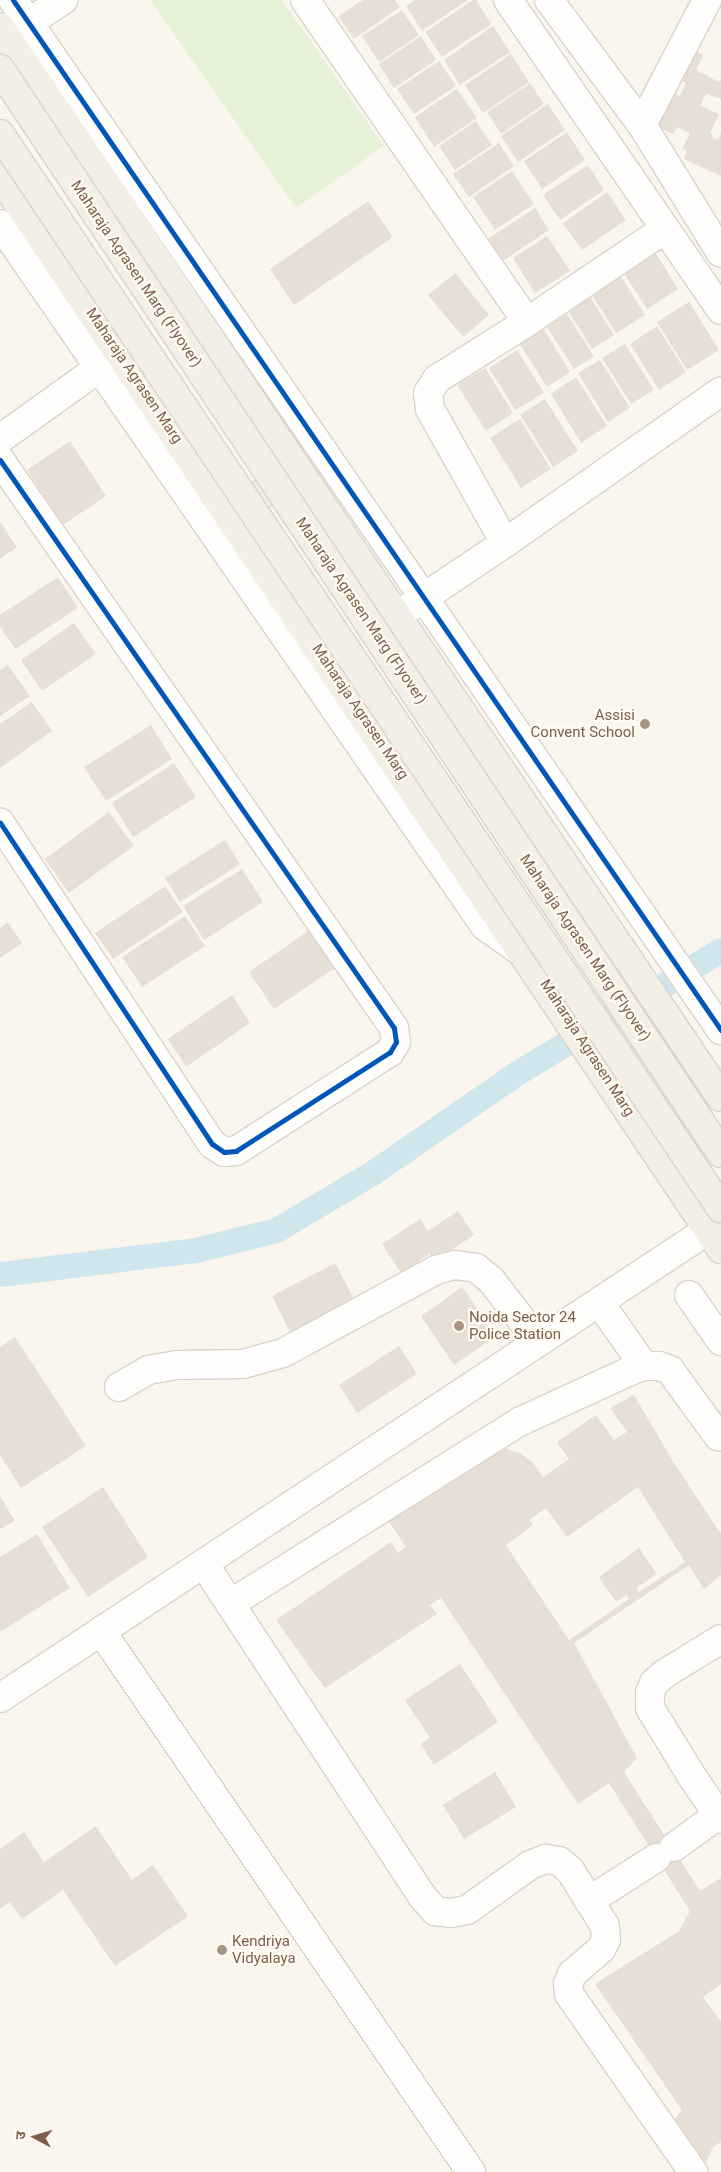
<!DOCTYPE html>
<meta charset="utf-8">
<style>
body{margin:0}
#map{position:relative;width:721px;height:2172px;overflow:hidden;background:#faf6ee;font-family:Roboto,"Noto Sans Devanagari",sans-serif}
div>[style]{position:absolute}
.green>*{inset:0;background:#e5f2d8}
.canal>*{height:25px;margin:-12.5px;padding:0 12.5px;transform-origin:12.5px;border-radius:12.5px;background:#cfe7ec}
.building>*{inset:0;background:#e7dfd5}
.roads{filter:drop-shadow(1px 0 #dad3cc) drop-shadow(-1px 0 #dad3cc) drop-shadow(0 1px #dad3cc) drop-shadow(0 -1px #dad3cc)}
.minor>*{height:28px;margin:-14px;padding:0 14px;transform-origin:14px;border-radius:14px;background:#fefefc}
.major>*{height:28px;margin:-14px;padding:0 14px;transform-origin:14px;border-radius:14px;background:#f4efe6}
.bridges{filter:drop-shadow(1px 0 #dcd2ca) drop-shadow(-1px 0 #dcd2ca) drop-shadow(0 1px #dcd2ca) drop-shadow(0 -1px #dcd2ca)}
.major-bridge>*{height:28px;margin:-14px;padding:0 14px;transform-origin:14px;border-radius:14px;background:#f4efe6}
.cycleway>*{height:5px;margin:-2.5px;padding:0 2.5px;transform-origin:2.5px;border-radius:2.5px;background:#0057b8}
.dots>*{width:14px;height:14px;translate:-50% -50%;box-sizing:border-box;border:2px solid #fffbf2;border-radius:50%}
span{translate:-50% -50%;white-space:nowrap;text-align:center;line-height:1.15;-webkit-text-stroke:4.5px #fffbf2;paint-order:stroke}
.street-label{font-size:15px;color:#7d5e4a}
.poi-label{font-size:15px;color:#7d5e4a}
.right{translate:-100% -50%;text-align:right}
.left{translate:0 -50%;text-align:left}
.north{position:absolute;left:10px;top:2112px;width:50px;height:50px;-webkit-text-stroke:4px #fffbf2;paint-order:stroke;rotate:276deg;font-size:14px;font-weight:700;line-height:20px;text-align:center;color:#7d5e4a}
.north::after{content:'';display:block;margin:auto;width:18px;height:22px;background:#7d5e4a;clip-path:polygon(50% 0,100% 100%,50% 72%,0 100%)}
</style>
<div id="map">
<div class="green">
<i style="clip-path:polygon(150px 0,282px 0,384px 146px,296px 208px)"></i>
</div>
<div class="canal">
<i style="left:694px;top:966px;width:31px;rotate:-31deg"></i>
<i style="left:0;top:1274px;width:196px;rotate:-7deg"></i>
<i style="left:195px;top:1250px;width:83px;rotate:-13.9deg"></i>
<i style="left:276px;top:1230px;width:112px;rotate:-30.7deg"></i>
<i style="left:372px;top:1173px;width:180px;rotate:-34.6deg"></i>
<i style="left:520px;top:1071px;width:175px;rotate:-31deg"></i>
</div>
<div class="building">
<i style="clip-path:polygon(363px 0,395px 0,400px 7px,354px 39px,338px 16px)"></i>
<i style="clip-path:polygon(415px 0,468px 0,422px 31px,406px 6px)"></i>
<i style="clip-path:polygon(473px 0,476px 0,491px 24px,442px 57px,425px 32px)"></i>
<i style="clip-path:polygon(402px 10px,419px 35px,379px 62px,362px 36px)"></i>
<i style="clip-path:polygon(493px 26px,510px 52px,460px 85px,444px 60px)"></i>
<i style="clip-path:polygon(421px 36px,436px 60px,394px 88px,379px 64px)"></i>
<i style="clip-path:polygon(694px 50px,703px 55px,696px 70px,719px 82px,721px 79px,721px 99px,706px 94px,700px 106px,719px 114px,710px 133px,713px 134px,712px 137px,718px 140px,721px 133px,721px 176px,684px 159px,687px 151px,682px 149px,690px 133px,677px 127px,673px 134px,653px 125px,669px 91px,680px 96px,686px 83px,681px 80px)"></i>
<i style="clip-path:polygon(511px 54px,529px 82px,483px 113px,465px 85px)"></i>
<i style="clip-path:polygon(439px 61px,456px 86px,414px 114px,397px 89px)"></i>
<i style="clip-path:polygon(530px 83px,544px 104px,501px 134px,487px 112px)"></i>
<i style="clip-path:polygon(457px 89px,477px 118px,434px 147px,415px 117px)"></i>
<i style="clip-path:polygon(548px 104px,565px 130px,518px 162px,501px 136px)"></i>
<i style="clip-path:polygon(476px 121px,492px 145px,455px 170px,439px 146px)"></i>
<i style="clip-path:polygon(567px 132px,585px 160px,542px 189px,524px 161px)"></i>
<i style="clip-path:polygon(499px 143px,514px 166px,469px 197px,453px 174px)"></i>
<i style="clip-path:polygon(588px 165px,604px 190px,560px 220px,543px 195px)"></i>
<i style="clip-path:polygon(512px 171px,534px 204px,495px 230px,473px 197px)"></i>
<i style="clip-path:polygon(607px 192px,626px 220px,582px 250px,563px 223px)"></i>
<i style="clip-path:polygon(368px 201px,393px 237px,294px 305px,270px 269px)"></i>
<i style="clip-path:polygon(535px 208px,549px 230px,501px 262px,486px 240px)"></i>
<i style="clip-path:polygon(547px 236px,570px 271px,535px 293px,513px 258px)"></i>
<i style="clip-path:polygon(652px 247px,678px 289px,647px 309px,620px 267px)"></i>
<i style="clip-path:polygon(616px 268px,645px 315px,616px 333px,587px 287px)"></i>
<i style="clip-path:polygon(455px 273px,489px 315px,463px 337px,428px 295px)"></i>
<i style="clip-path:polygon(587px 292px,614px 335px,592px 349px,565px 306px)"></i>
<i style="clip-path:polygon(689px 302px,719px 350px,687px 370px,657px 322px)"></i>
<i style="clip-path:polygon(567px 314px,594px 356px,574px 369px,547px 327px)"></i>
<i style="clip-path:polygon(541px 325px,570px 372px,547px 387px,518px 341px)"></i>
<i style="clip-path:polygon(657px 326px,686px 372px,659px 390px,630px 344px)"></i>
<i style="clip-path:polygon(625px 344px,654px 390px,631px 404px,602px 358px)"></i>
<i style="clip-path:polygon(517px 350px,544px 393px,515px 410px,489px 368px)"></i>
<i style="clip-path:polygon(600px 360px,630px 408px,608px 422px,578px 373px)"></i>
<i style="clip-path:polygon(485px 368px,513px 413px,486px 431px,457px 385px)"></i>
<i style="clip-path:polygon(576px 377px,607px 426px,581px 443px,551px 394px)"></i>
<i style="clip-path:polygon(545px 399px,578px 451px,553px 467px,520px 415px)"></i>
<i style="clip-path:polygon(520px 419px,551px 469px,521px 488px,490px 438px)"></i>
<i style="clip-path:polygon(70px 441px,106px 496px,63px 525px,27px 470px)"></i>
<i style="clip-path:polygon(0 522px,17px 547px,0 559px)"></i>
<i style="clip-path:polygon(58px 577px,78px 608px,15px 649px,0 626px,0 615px)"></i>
<i style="clip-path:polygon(74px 623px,96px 654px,42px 691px,21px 660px)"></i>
<i style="clip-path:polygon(8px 665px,30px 696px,0 716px,0 670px)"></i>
<i style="clip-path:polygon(32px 702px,52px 731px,0 768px,0 724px)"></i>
<i style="clip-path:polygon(151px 725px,172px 759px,106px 801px,84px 767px)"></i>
<i style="clip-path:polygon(174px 763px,196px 797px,133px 837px,112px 803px)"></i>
<i style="clip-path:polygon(109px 812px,134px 846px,69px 893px,45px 859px)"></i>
<i style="clip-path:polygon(225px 840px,240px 864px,180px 902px,165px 878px)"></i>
<i style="clip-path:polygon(242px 869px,263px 902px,204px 940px,183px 906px)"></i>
<i style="clip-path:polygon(165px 886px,183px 912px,113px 959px,95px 933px)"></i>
<i style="clip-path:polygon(185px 916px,205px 946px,142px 987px,122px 957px)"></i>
<i style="clip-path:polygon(8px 922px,22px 943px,0 958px,0 928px)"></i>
<i style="clip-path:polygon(317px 925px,342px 963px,274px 1009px,249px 972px)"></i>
<i style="clip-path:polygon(232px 995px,250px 1023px,186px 1067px,168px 1039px)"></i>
<i style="clip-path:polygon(458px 1211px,474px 1235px,435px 1261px,430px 1254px,401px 1273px,382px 1244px,420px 1219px,428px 1231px)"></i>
<i style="clip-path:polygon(335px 1263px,357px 1305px,293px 1338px,272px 1296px)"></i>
<i style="clip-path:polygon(462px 1287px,496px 1336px,454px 1365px,421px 1316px)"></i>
<i style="clip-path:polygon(15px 1337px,86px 1446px,21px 1488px,0 1455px,0 1347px)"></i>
<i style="clip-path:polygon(399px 1346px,417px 1374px,357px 1413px,339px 1385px)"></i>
<i style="clip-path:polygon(evenodd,634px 1395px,674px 1463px,721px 1534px,721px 1575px,704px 1589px,689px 1565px,574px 1643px,637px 1758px,624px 1772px,700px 1891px,721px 1878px,721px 1984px,703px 1997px,721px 2022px,721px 2142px,713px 2147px,701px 2172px,668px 2128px,682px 2110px,595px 1984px,679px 1931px,690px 1911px,609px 1783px,578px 1804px,441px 1598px,430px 1605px,437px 1614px,325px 1688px,276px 1620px,391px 1542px,398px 1553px,406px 1547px,382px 1512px,454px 1465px,462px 1476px,474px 1468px,468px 1458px,492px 1449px,504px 1448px,520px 1453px,533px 1463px,543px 1477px,569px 1459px,557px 1442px,596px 1415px,614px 1440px,627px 1432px,610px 1408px,634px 1395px,638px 1487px,685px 1562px,639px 1592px,636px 1588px,657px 1574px,639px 1548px,599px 1577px,616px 1602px,626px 1595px,629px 1599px,569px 1640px,506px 1545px,533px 1525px,529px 1520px,546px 1508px,567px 1537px,638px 1487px)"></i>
<i style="clip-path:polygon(103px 1487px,148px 1557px,88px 1597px,42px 1527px)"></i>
<i style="clip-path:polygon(0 1496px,15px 1521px,0 1529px)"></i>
<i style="clip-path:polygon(37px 1534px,70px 1588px,0 1632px,0 1557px)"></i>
<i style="clip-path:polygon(460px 1664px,498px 1722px,434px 1765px,421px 1744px,430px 1738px,405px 1700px)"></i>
<i style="clip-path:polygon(495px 1772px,516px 1807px,464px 1839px,443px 1805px)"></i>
<i style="clip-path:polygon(96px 1826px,132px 1880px,153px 1865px,188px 1916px,115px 1966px,63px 1890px,22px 1919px,10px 1902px,0 1909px,0 1849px,24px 1832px,44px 1862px)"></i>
</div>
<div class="roads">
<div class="minor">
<i style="left:13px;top:0;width:1250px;rotate:55.5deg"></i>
<i style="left:305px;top:0;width:391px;rotate:55.4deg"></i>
<i style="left:508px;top:0;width:376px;rotate:55.5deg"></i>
<i style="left:549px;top:0;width:156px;rotate:53.4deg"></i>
<i style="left:642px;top:125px;width:150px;rotate:58.3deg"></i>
<i style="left:14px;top:32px;width:59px;rotate:-33.1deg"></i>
<i style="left:642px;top:125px;width:141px;rotate:-62.5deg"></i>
<i style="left:0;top:224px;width:853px;rotate:55.36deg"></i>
<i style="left:485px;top:926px;width:43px;rotate:35.5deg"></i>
<i style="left:0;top:439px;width:140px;rotate:-35.7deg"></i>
<i style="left:0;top:460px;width:691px;rotate:55.25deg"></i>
<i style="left:394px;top:1028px;width:14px;rotate:82deg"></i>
<i style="left:396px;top:1042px;width:12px;rotate:121deg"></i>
<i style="left:390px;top:1052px;width:183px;rotate:147.3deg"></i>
<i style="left:236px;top:1151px;width:12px;rotate:175deg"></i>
<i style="left:224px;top:1152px;width:14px;rotate:-146deg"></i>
<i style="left:212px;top:1144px;width:385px;rotate:-123.4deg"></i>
<i style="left:505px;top:543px;width:154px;rotate:-119.2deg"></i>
<i style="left:430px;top:409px;width:16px;rotate:-97deg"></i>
<i style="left:428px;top:393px;width:17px;rotate:-57deg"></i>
<i style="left:437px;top:379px;width:107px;rotate:-32.3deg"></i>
<i style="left:527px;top:322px;width:166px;rotate:-34deg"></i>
<i style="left:408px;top:608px;width:117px;rotate:-33.8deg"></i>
<i style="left:505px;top:543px;width:264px;rotate:-35.1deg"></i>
<i style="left:689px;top:1295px;width:56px;rotate:55.2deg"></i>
<i style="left:599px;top:1302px;width:78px;rotate:54.9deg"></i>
<i style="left:119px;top:1387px;width:34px;rotate:-30deg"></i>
<i style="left:148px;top:1370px;width:29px;rotate:-10deg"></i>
<i style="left:177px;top:1365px;width:66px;rotate:-0.9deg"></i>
<i style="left:243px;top:1364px;width:41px;rotate:-15.4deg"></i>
<i style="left:283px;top:1353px;width:174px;rotate:-28.5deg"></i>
<i style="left:436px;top:1270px;width:20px;rotate:-15deg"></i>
<i style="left:455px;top:1265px;width:21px;rotate:8deg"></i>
<i style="left:476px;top:1268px;width:19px;rotate:39deg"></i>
<i style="left:491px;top:1280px;width:78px;rotate:52.3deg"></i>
<i style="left:204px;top:1564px;width:397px;rotate:56.7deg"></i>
<i style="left:422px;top:1896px;width:20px;rotate:49deg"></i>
<i style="left:435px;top:1911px;width:16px;rotate:7deg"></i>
<i style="left:451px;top:1913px;width:16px;rotate:-11deg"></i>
<i style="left:467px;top:1910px;width:77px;rotate:-35.5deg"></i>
<i style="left:530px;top:1865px;width:17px;rotate:-21deg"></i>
<i style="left:546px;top:1859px;width:13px;rotate:9deg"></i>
<i style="left:559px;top:1861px;width:14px;rotate:39deg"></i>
<i style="left:570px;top:1870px;width:66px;rotate:58deg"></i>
<i style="left:605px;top:1926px;width:14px;rotate:86deg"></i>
<i style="left:606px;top:1940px;width:10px;rotate:119deg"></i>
<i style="left:601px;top:1949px;width:38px;rotate:139deg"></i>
<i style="left:572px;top:1974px;width:11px;rotate:112deg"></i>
<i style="left:568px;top:1984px;width:10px;rotate:84deg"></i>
<i style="left:569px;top:1994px;width:217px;rotate:55.1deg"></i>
<i style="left:230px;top:1604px;width:342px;rotate:-32.2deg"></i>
<i style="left:519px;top:1422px;width:124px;rotate:-24.7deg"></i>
<i style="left:632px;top:1370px;width:13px;rotate:-18deg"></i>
<i style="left:644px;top:1366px;width:15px"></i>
<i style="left:659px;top:1366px;width:12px;rotate:20deg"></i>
<i style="left:670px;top:1370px;width:82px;rotate:54deg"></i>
<i style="left:101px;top:1631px;width:655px;rotate:55.63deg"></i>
<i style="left:721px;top:1639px;width:67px;rotate:148.4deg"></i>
<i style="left:664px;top:1674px;width:13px;rotate:138deg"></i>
<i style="left:654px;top:1683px;width:11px;rotate:112deg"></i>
<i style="left:650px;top:1693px;width:15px;rotate:90deg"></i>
<i style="left:650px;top:1708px;width:79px;rotate:58.5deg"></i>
<i style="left:691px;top:1775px;width:53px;rotate:55.7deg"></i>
<i style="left:0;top:1698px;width:849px;rotate:-33.47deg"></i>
<i style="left:674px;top:1847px;width:54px;rotate:-36deg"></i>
<i style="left:589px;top:1901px;width:80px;rotate:-32.7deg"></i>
</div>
<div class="major">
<i style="left:0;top:27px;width:1290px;rotate:56.03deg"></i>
<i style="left:0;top:176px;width:1293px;rotate:56.1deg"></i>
<i style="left:229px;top:517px;width:82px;rotate:-35deg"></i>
</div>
</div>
<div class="bridges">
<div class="major-bridge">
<i style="left:0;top:69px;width:1302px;rotate:56.37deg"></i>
<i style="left:0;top:134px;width:1294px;rotate:56.13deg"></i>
</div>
</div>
<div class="cycleway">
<i style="left:13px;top:0;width:1250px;rotate:55.5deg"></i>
<i style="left:0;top:460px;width:691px;rotate:55.25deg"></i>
<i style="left:394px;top:1028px;width:14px;rotate:82deg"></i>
<i style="left:396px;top:1042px;width:12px;rotate:121deg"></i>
<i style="left:390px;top:1052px;width:183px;rotate:147.3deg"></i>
<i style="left:236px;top:1151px;width:12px;rotate:175deg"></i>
<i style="left:224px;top:1152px;width:14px;rotate:-146deg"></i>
<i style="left:212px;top:1144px;width:385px;rotate:-123.4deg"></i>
</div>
<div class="dots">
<i style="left:645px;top:724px;background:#a99383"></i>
<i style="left:459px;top:1326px;background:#a99383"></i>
<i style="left:222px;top:1950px;background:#a99383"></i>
</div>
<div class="street-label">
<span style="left:136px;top:274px;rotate:56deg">Maharaja Agrasen Marg (Flyover)</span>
<span style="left:134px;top:376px;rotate:56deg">Maharaja Agrasen Marg</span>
<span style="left:361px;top:611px;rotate:56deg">Maharaja Agrasen Marg (Flyover)</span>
<span style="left:360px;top:712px;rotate:56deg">Maharaja Agrasen Marg</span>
<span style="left:585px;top:948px;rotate:56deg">Maharaja Agrasen Marg (Flyover)</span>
<span style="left:587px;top:1048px;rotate:57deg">Maharaja Agrasen Marg</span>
</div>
<div class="poi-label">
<span class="right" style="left:635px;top:724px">Assisi<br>Convent School</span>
<span class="left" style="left:469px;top:1326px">Noida Sector 24<br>Police Station</span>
<span class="left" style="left:232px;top:1950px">Kendriya<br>Vidyalaya</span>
</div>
<div class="north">उ</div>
</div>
